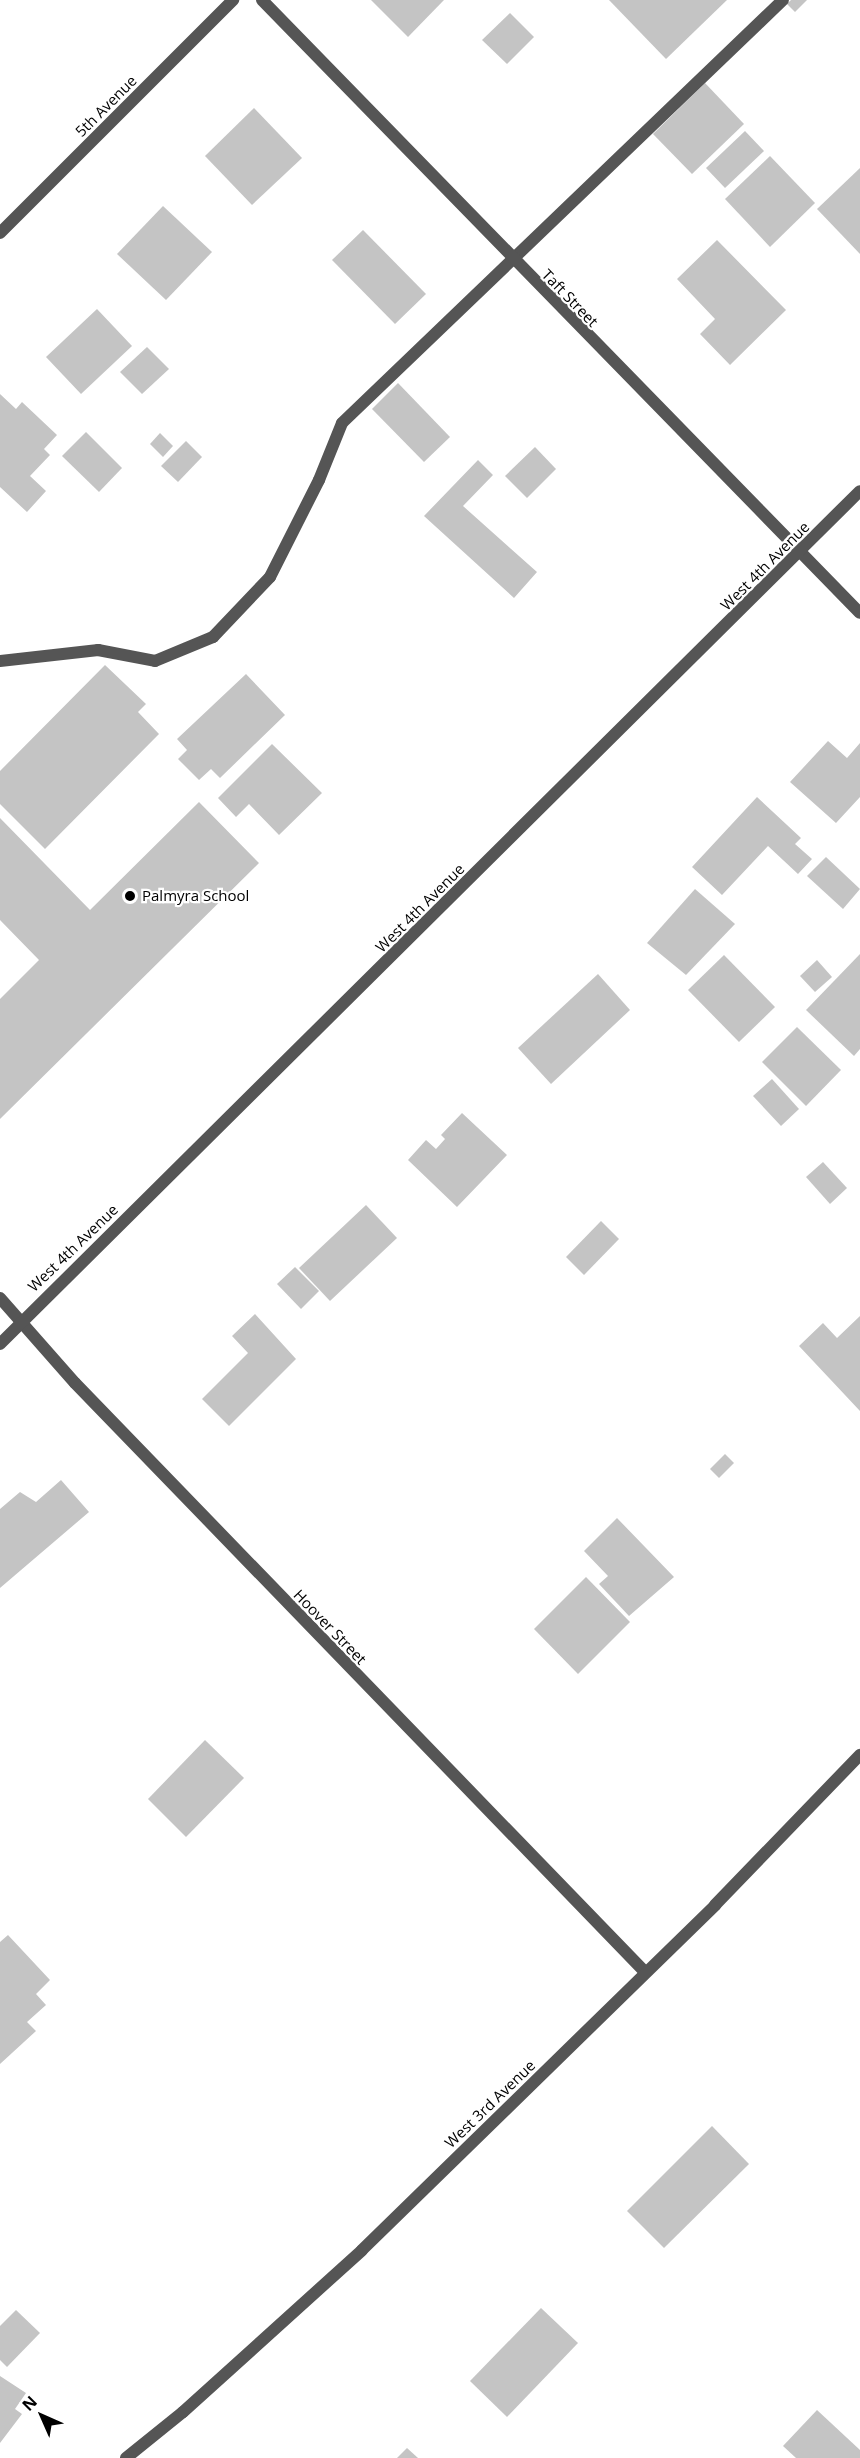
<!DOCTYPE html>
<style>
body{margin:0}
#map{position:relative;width:860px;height:2458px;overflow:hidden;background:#fff;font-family:"Open Sans",sans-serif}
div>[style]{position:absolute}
.building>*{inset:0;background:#c4c4c4}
.service>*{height:12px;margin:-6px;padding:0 6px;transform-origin:6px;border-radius:6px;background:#555}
.minor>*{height:12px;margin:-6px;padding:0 6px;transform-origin:6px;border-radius:6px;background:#555}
.tertiary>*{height:12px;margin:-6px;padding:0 6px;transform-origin:6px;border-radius:6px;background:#555}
.dots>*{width:16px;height:16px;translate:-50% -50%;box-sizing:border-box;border:3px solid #fff;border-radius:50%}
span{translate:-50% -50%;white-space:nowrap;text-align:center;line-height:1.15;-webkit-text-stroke:4.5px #fff;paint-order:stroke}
.street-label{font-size:15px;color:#000}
.poi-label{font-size:15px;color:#000}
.left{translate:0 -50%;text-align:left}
.north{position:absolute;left:12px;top:2386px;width:60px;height:60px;-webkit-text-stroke:4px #fff;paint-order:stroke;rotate:315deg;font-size:16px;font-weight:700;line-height:24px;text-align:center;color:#000}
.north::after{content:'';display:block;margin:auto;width:21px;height:27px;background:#000;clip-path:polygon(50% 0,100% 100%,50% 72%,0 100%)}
</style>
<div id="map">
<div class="building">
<i style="clip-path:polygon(371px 0,444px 0,408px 37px)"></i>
<i style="clip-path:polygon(609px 0,727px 0,666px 59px)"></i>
<i style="clip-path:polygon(791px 0,807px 0,795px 12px,787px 4px)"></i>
<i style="clip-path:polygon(510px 13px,534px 37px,507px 64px,482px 40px)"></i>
<i style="clip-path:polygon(705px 83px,744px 124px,692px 174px,653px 134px)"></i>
<i style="clip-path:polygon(254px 108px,302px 158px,252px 205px,205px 156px)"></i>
<i style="clip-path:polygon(745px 131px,764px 151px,725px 188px,706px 168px)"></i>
<i style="clip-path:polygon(770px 156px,815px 203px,770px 247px,725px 199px)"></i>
<i style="clip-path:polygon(860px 168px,860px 254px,817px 209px)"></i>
<i style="clip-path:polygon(163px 206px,212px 252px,166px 300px,117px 254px)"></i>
<i style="clip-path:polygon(363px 230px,426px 294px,395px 324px,332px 260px)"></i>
<i style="clip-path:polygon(717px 240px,786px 310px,730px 365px,700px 334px,715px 319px,677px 279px)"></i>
<i style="clip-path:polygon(97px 309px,132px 346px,81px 394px,46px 357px)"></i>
<i style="clip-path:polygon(147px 347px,169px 369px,142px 394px,120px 372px)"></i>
<i style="clip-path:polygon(398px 383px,450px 437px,424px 462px,372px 409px)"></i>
<i style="clip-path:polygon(0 394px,16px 409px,22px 402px,57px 435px,44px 449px,50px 455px,30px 476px,46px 491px,27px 512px,0 487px)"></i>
<i style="clip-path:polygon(86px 432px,122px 468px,99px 492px,62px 456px)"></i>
<i style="clip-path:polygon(160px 433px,173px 446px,163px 457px,150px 444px)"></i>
<i style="clip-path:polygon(186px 441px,202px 457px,178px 482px,161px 466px)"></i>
<i style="clip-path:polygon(535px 447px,556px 469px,527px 498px,505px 476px)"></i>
<i style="clip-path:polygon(478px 460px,493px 475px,463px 506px,537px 572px,514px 598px,424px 516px)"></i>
<i style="clip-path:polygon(105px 665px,146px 704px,138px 712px,159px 734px,45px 849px,0 804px,0 771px)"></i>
<i style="clip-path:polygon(246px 674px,285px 715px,220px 778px,211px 769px,199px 780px,178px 759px,187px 750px,177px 739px)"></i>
<i style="clip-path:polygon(828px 741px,847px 758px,860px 743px,860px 797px,836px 823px,790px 782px)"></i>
<i style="clip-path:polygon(272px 744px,322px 793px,279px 835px,249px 804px,236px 817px,218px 798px)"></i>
<i style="clip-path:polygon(757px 797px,801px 838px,795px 844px,812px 859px,798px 874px,768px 846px,722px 895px,692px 867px)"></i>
<i style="clip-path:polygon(199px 802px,259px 863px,0 1119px,0 999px,39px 960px,0 920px,0 818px,90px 910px)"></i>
<i style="clip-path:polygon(826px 857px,860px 889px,843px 909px,807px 876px)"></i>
<i style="clip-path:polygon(695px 889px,735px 924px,686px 975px,647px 943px)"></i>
<i style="clip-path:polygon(860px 954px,860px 1049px,854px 1056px,806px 1010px)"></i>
<i style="clip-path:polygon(724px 955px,775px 1007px,739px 1042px,688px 990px)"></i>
<i style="clip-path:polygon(817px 960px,832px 977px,815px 992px,800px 976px)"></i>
<i style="clip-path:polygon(598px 974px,630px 1010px,551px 1084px,518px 1048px)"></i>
<i style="clip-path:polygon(797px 1027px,841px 1070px,806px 1106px,762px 1062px)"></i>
<i style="clip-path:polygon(772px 1079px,799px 1109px,781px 1126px,753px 1096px)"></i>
<i style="clip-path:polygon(462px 1113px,507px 1155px,457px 1207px,408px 1160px,426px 1140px,436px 1149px,445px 1139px,441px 1135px)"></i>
<i style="clip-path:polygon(823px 1162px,847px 1188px,830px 1204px,806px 1177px)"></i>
<i style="clip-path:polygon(366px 1205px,397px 1238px,330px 1301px,299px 1268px)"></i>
<i style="clip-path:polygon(601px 1221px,619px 1239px,584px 1275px,566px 1257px)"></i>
<i style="clip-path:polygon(295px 1267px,319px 1291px,301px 1309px,277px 1284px)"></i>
<i style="clip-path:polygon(255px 1314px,296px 1359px,229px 1426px,202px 1399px,248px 1353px,232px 1336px)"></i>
<i style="clip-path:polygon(860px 1316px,860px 1411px,799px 1346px,823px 1323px,837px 1338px)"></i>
<i style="clip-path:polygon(725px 1454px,734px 1463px,719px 1478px,710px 1469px)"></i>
<i style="clip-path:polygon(61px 1480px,89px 1512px,0 1588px,0 1509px,20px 1492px,36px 1502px)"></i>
<i style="clip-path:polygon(617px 1518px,674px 1577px,629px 1616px,599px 1584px,608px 1576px,584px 1551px)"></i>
<i style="clip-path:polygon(586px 1577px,630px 1622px,578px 1674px,534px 1629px)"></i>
<i style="clip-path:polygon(205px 1740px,244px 1778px,186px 1837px,148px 1799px)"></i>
<i style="clip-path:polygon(8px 1935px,50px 1980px,36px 1994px,46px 2005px,27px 2022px,36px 2031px,0 2064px,0 1942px)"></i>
<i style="clip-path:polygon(712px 2126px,749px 2164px,664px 2248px,627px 2211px)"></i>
<i style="clip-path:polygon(541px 2308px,578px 2343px,507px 2417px,470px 2381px)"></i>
<i style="clip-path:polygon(16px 2310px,40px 2333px,7px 2367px,0 2360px,0 2326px)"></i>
<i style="clip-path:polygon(0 2376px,26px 2393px,15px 2409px,22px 2414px,0 2443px)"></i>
<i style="clip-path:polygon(817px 2410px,860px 2450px,860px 2458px,796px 2458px,783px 2446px)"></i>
<i style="clip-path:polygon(407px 2448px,418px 2458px,397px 2458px)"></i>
</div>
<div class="service">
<i style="left:0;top:661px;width:99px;rotate:-6.4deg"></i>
<i style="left:98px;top:650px;width:58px;rotate:10.9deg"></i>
<i style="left:155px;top:661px;width:63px;rotate:-22.5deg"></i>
<i style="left:213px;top:637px;width:83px;rotate:-46.5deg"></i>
<i style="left:270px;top:577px;width:109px;rotate:-63.2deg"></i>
<i style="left:319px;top:480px;width:61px;rotate:-68deg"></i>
<i style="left:342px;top:423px;width:611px;rotate:-43.81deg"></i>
</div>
<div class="minor">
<i style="left:262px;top:0;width:856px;rotate:45.71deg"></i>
<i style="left:0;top:233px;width:330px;rotate:-45deg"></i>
<i style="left:0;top:1298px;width:113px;rotate:48.6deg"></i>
<i style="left:75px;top:1383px;width:820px;rotate:45.94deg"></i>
<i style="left:0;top:1344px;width:1211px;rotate:-44.77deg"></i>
</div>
<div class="tertiary">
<i style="left:126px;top:2458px;width:73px;rotate:-38.9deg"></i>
<i style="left:183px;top:2412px;width:241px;rotate:-42.1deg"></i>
<i style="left:362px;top:2250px;width:494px;rotate:-44.3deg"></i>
<i style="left:715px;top:1905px;width:209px;rotate:-46deg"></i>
</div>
<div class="dots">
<i style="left:130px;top:896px;background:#000"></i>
</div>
<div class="street-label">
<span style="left:106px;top:106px;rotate:-45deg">5th Avenue</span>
<span style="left:570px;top:298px;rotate:46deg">Taft Street</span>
<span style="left:765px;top:566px;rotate:-45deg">West 4th Avenue</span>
<span style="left:420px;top:908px;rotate:-45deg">West 4th Avenue</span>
<span style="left:73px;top:1248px;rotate:-44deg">West 4th Avenue</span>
<span style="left:330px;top:1627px;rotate:46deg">Hoover Street</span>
<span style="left:490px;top:2104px;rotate:-44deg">West 3rd Avenue</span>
</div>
<div class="poi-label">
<span class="left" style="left:142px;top:896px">Palmyra School</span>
</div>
<div class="north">N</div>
</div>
